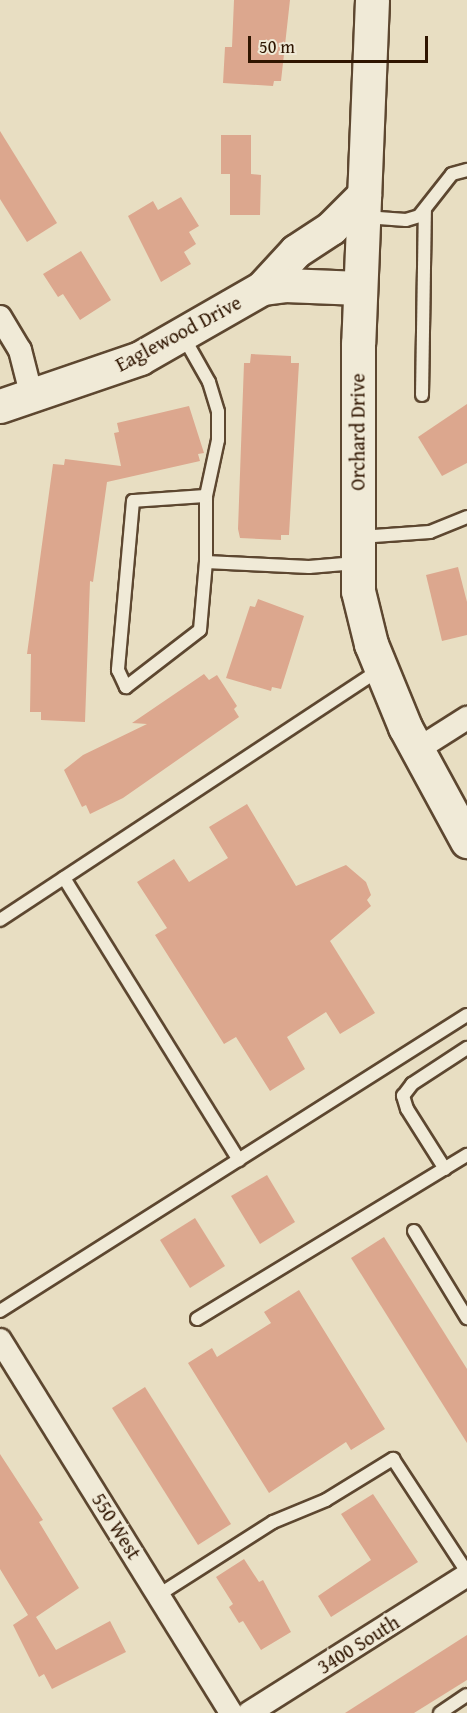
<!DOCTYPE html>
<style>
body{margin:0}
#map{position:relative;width:467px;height:1713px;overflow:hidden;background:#e8dec2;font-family:"Gentium Book Plus",serif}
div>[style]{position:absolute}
.building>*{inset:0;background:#dca78e}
.roads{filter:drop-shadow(2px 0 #5d4730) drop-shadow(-2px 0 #5d4730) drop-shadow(0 2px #5d4730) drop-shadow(0 -2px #5d4730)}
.service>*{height:12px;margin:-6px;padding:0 6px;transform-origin:6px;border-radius:6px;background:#f0ead7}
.minor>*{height:22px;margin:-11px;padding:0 11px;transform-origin:11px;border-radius:11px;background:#f0ead7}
.secondary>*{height:33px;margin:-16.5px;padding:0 16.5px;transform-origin:16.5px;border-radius:16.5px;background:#f0ead7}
span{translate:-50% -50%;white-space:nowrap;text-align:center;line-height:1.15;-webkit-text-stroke:6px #f0ead7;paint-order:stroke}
.street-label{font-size:20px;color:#2f1500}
.scale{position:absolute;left:248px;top:36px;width:180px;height:27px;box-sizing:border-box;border:3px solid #2f1500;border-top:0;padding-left:8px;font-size:18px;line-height:21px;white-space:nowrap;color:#2f1500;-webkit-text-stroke:4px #f0ead7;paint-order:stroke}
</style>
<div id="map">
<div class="building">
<i style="clip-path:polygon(234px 0,290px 0,281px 81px,274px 81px,273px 86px,223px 83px,225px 47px,232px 47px)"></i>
<i style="clip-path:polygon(0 131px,57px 223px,27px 242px,0 199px)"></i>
<i style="clip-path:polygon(221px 135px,251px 135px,251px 174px,261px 175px,260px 215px,230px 215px,230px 174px,221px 174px)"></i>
<i style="clip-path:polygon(181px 197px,199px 226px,189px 232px,196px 244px,184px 252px,191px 264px,161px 282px,128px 216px,153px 201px,158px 210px)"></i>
<i style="clip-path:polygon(81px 251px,111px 300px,80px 320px,63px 294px,58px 297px,43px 274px)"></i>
<i style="clip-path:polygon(251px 354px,291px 356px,291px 363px,299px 363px,289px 535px,281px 535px,281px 540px,240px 538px,238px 529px,244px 363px,250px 363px)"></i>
<i style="clip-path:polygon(467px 404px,467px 463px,442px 476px,418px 437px)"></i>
<i style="clip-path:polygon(189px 406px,204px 453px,198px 454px,200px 461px,107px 482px,93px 582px,90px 581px,85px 722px,41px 720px,41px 712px,30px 712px,31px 654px,27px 654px,53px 464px,64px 465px,65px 459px,121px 466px,114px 433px,119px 432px,117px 423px)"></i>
<i style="clip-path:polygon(458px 567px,467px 602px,467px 635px,442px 641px,426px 575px)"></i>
<i style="clip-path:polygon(258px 599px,304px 616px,281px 689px,272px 687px,271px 691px,226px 678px,250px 606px,255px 607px)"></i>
<i style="clip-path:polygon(204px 674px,209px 680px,217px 675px,237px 706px,234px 709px,239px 717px,123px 798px,90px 814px,86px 805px,82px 807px,64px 770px,83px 755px,147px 724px,132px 723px)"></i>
<i style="clip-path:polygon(247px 804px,296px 886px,346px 865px,366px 882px,371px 895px,367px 900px,371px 906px,330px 941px,375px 1013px,340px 1034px,326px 1012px,287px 1037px,305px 1069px,270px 1091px,236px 1037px,224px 1044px,155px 935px,167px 928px,137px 882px,174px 859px,189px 882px,228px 858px,209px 827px)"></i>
<i style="clip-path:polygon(267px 1175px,295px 1222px,260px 1244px,231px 1196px)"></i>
<i style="clip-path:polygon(195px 1218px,225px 1266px,190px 1288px,160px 1240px)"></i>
<i style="clip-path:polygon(384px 1237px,467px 1369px,467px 1443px,351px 1258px)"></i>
<i style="clip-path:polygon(299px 1290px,385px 1429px,351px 1450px,346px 1442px,269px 1493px,188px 1363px,212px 1348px,217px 1357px,271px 1323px,264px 1312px)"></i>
<i style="clip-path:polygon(145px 1387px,231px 1524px,198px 1545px,112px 1408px)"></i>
<i style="clip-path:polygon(0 1454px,43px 1520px,39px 1522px,79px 1588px,36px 1617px,56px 1650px,110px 1621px,126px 1652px,52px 1689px,44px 1674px,39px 1677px,13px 1625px,28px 1615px,0 1569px)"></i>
<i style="clip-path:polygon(373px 1494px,418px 1562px,331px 1617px,318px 1596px,371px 1560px,341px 1514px)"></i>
<i style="clip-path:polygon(244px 1559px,259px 1582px,263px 1580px,291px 1632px,261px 1650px,243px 1621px,239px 1623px,229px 1607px,233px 1604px,216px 1577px)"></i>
<i style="clip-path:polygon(467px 1635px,467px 1680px,414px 1713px,345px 1713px)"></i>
</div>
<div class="roads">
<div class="service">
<i style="left:365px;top:217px;width:41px;rotate:4.2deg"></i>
<i style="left:406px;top:220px;width:14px;rotate:-17deg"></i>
<i style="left:419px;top:216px;width:53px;rotate:-51.8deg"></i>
<i style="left:452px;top:174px;width:16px;rotate:-15deg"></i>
<i style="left:183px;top:336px;width:53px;rotate:60.5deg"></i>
<i style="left:209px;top:382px;width:31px;rotate:73deg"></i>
<i style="left:218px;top:412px;width:28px;rotate:90deg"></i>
<i style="left:218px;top:440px;width:57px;rotate:102.1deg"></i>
<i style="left:206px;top:496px;width:66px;rotate:90deg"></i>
<i style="left:206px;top:562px;width:103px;rotate:2.8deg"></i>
<i style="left:309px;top:567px;width:47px;rotate:-4.9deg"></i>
<i style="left:422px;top:395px;width:184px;rotate:-89.1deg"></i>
<i style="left:206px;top:496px;width:73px;rotate:176.1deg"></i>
<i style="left:133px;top:501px;width:170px;rotate:95.1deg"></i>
<i style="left:118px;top:670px;width:19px;rotate:65deg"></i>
<i style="left:126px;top:687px;width:93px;rotate:-37.6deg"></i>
<i style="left:200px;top:630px;width:68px;rotate:-85deg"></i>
<i style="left:360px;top:537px;width:70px;rotate:-4.1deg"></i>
<i style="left:430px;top:532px;width:40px;rotate:-22deg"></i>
<i style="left:64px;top:878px;width:332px;rotate:58.2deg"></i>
<i style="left:0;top:920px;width:454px;rotate:-33.4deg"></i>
<i style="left:445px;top:1169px;width:71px;rotate:-122.3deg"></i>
<i style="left:407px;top:1109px;width:14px;rotate:-107deg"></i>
<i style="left:403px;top:1096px;width:15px;rotate:-53deg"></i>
<i style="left:412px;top:1084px;width:66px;rotate:-33.2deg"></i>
<i style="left:414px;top:1231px;width:102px;rotate:58.7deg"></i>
<i style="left:0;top:1311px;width:553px;rotate:-32.37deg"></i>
<i style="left:197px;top:1319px;width:316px;rotate:-31.3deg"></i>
<i style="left:160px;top:1594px;width:134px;rotate:-32.5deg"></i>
<i style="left:273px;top:1522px;width:57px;rotate:-22.5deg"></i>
<i style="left:326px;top:1500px;width:79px;rotate:-31.5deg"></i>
<i style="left:393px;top:1459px;width:135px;rotate:56.8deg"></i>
<i style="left:440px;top:1713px;width:32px;rotate:-34deg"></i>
</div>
<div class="minor">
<i style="left:0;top:317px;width:39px;rotate:59deg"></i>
<i style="left:20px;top:350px;width:49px;rotate:75.7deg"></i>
<i style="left:415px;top:751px;width:62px;rotate:-32.4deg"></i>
<i style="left:0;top:1340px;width:439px;rotate:58.2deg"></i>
<i style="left:249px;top:1713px;width:258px;rotate:-32.3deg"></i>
</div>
<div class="secondary">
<i style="left:372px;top:0;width:343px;rotate:92.3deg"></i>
<i style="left:358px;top:343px;width:248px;rotate:90deg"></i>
<i style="left:358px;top:591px;width:55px;rotate:76.2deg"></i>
<i style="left:371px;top:644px;width:90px;rotate:67.7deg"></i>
<i style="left:405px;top:727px;width:130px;rotate:61.5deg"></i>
<i style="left:262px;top:288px;width:50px;rotate:-47.4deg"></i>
<i style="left:296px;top:251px;width:42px;rotate:-33.3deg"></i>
<i style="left:331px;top:228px;width:47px;rotate:-45deg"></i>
<i style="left:0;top:406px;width:148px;rotate:-18.9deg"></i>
<i style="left:140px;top:358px;width:141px;rotate:-29.8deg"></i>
<i style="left:262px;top:288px;width:23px;rotate:-7deg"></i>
<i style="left:285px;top:285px;width:75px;rotate:2.3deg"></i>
</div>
</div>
<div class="street-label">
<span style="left:178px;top:333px;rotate:-28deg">Eaglewood Drive</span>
<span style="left:357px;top:432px;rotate:-90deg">Orchard Drive</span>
<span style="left:117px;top:1526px;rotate:58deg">550 West</span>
<span style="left:358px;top:1644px;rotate:-32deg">3400 South</span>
</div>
<div class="scale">50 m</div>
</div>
